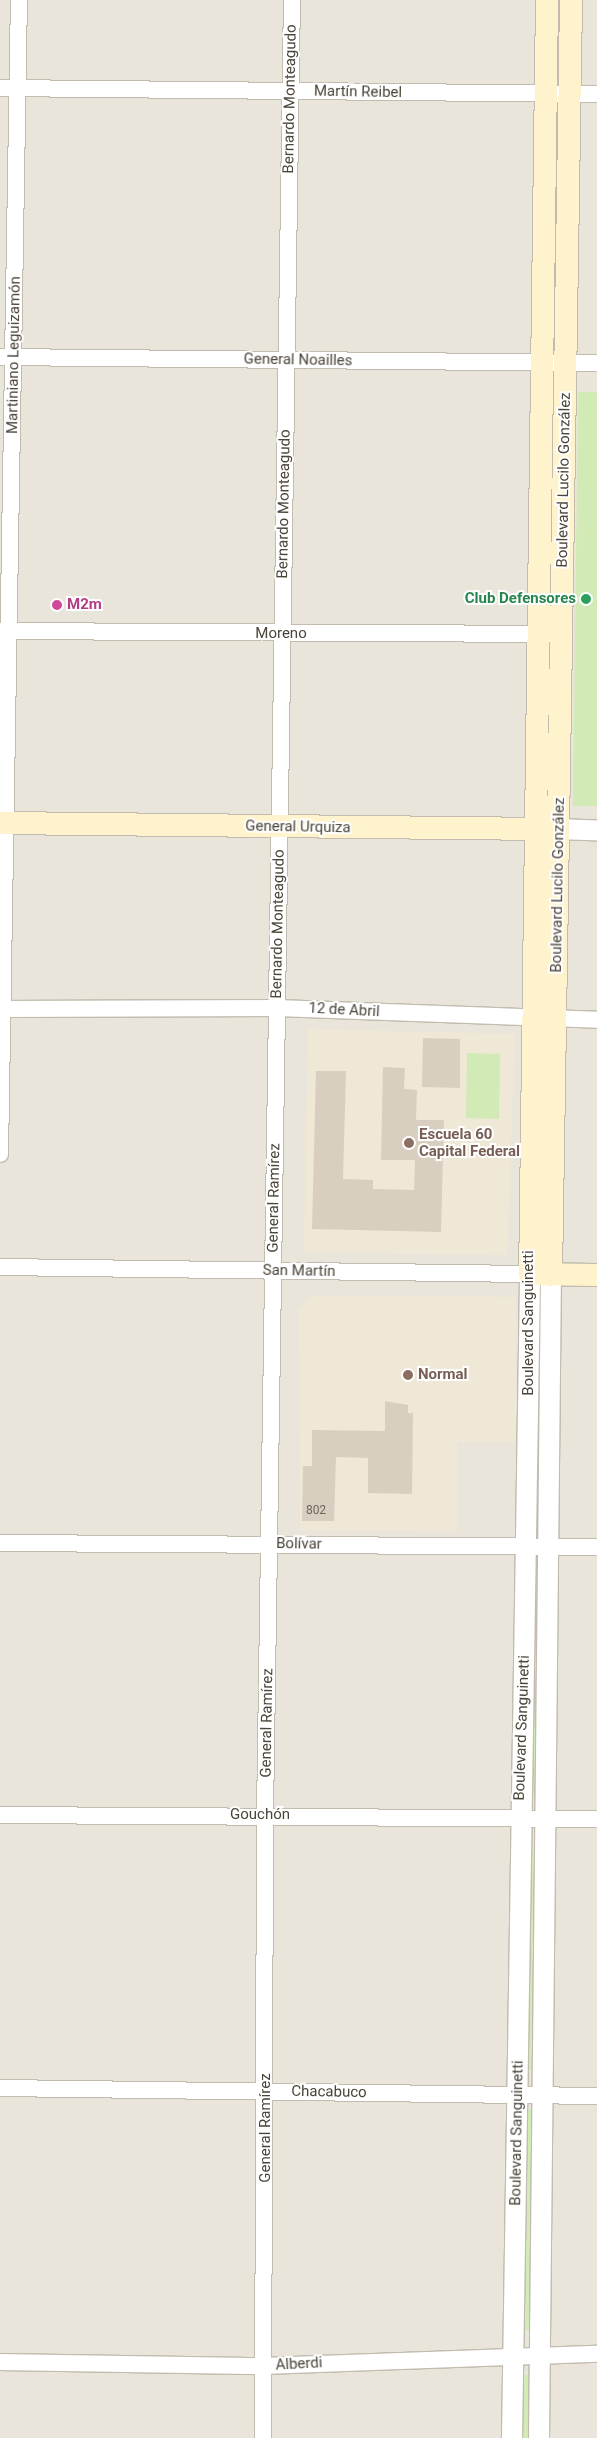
<!DOCTYPE html>
<meta charset="utf-8">
<style>
body{margin:0}
#map{position:relative;width:597px;height:2438px;overflow:hidden;background:#f6f3ec;font-family:Roboto,sans-serif}
div>[style]{position:absolute}
.residential>*{inset:0;background:#eae5da}
.education>*{inset:0;background:#efe8d6}
.green>*{inset:0;background:#d2eab5}
.building>*{inset:0;background:#d8cfc1}
.roads{filter:drop-shadow(1px 0 #c2bbae) drop-shadow(-1px 0 #c2bbae) drop-shadow(0 1px #c2bbae) drop-shadow(0 -1px #c2bbae)}
.minor>*{height:16px;margin:-8px;padding:0 8px;transform-origin:8px;border-radius:8px;background:#fff}
.tertiary>*{height:20px;margin:-10px;padding:0 10px;transform-origin:10px;border-radius:10px;background:#fff}
.secondary>*{height:22px;margin:-11px;padding:0 11px;transform-origin:11px;border-radius:11px;background:#fff3cd}
.dots>*{width:14px;height:14px;translate:-50% -50%;box-sizing:border-box;border:2px solid #fff;border-radius:50%}
span{translate:-50% -50%;white-space:nowrap;text-align:center;line-height:1.15;-webkit-text-stroke:4px #fff;paint-order:stroke}
.number-label{font-size:12px;color:#6e675b}
.number-label span{-webkit-text-stroke-width:0}
.street-label{font-size:15px;color:#4b4439}
.leisure-label{font-size:15px;color:#27864d;font-weight:700}
.right{translate:-100% -50%;text-align:right}
.hotel-label{font-size:15px;color:#b23c85;font-weight:700}
.left{translate:0 -50%;text-align:left}
.education-label{font-size:15px;color:#785e54;font-weight:700}
</style>
<div id="map">
<div class="residential">
<i style="clip-path:polygon(0 0,597px 0,597px 2438px,0 2438px)"></i>
</div>
<div class="education">
<i style="clip-path:polygon(308px 1029px,515px 1034px,507px 1255px,304px 1252px)"></i>
<i style="clip-path:polygon(310px 1296px,516px 1297px,516px 1442px,457px 1442px,457px 1531px,300px 1530px,299px 1309px)"></i>
</div>
<div class="green">
<i style="clip-path:polygon(578px 392px,597px 392px,597px 806px,573px 806px)"></i>
<i style="clip-path:polygon(467px 1053px,500px 1054px,499px 1119px,466px 1118px)"></i>
<i style="clip-path:polygon(536px 1295px,545px 1295px,543px 1515px,533px 1514px)"></i>
<i style="clip-path:polygon(531px 1577px,540px 1577px,538px 1797px,528px 1797px)"></i>
<i style="clip-path:polygon(525px 1850px,535px 1850px,532px 2070px,523px 2070px)"></i>
<i style="clip-path:polygon(524px 2110px,534px 2110px,531px 2330px,521px 2330px)"></i>
<i style="clip-path:polygon(520px 2375px,530px 2375px,529px 2438px,519px 2438px)"></i>
</div>
<div class="building">
<i style="clip-path:polygon(423px 1038px,460px 1039px,460px 1088px,422px 1087px)"></i>
<i style="clip-path:polygon(383px 1067px,405px 1068px,404px 1089px,417px 1090px,416px 1120px,444px 1120px,441px 1232px,312px 1229px,316px 1071px,346px 1071px,343px 1179px,373px 1180px,373px 1189px,414px 1190px,415px 1160px,381px 1160px)"></i>
<i style="clip-path:polygon(385px 1401px,408px 1405px,408px 1413px,413px 1413px,412px 1494px,368px 1493px,368px 1458px,336px 1457px,334px 1521px,302px 1521px,303px 1466px,312px 1466px,312px 1430px,385px 1431px)"></i>
</div>
<div class="roads">
<div class="minor">
<i style="left:0;top:88px;width:597px;rotate:0.58deg"></i>
<i style="left:0;top:357px;width:597px;rotate:0.58deg"></i>
<i style="left:1px;top:631px;width:548px;rotate:0.31deg"></i>
<i style="left:0;top:1009px;width:277px;rotate:-0.2deg"></i>
<i style="left:277px;top:1008px;width:320px;rotate:2.1deg"></i>
<i style="left:0;top:1154px;width:1154px;rotate:-89.06deg"></i>
<i style="left:0;top:1267px;width:530px;rotate:0.76deg"></i>
<i style="left:0;top:1543px;width:597px;rotate:0.38deg"></i>
<i style="left:0;top:1815px;width:597px;rotate:0.38deg"></i>
<i style="left:0;top:2088px;width:597px;rotate:0.77deg"></i>
<i style="left:0;top:2362px;width:264px;rotate:0.9deg"></i>
<i style="left:264px;top:2366px;width:333px;rotate:-2.1deg"></i>
<i style="left:263px;top:2438px;width:623px;rotate:-89.82deg"></i>
<i style="left:265px;top:1815px;width:1815px;rotate:-89.15deg"></i>
</div>
<div class="tertiary">
<i style="left:559px;top:829px;width:38px;rotate:2deg"></i>
<i style="left:512px;top:2438px;width:1164px;rotate:-89.11deg"></i>
<i style="left:539px;top:2438px;width:1163px;rotate:-89.41deg"></i>
</div>
<div class="secondary">
<i style="left:547px;top:0;width:1274px;rotate:90.76deg"></i>
<i style="left:530px;top:1274px;width:67px;rotate:0.9deg"></i>
<i style="left:0;top:823px;width:550px;rotate:0.63deg"></i>
<i style="left:551px;top:1275px;width:1275px;rotate:-89.1deg"></i>
</div>
</div>
<div class="dots">
<i style="left:586px;top:599px;background:#2e9e5b"></i>
<i style="left:57px;top:605px;background:#d1479c"></i>
<i style="left:409px;top:1143px;background:#8d6e63"></i>
<i style="left:408px;top:1375px;background:#8d6e63"></i>
</div>
<div class="number-label">
<span style="left:316px;top:1511px">802</span>
</div>
<div class="street-label">
<span style="left:358px;top:92px;rotate:1deg">Martín Reibel</span>
<span style="left:290px;top:99px;rotate:-89deg">Bernardo Monteagudo</span>
<span style="left:14px;top:355px;rotate:-89deg">Martiniano Leguizamón</span>
<span style="left:298px;top:360px;rotate:1deg">General Noailles</span>
<span style="left:564px;top:480px;rotate:-89deg">Boulevard Lucilo González</span>
<span style="left:284px;top:504px;rotate:-89deg">Bernardo Monteagudo</span>
<span style="left:281px;top:634px">Moreno</span>
<span style="left:298px;top:827px;rotate:1deg">General Urquiza</span>
<span style="left:558px;top:885px;rotate:-89deg">Boulevard Lucilo González</span>
<span style="left:278px;top:924px;rotate:-89deg">Bernardo Monteagudo</span>
<span style="left:344px;top:1010px;rotate:3deg">12 de Abril</span>
<span style="left:274px;top:1198px;rotate:-89deg">General Ramírez</span>
<span style="left:299px;top:1271px;rotate:1deg">San Martín</span>
<span style="left:529px;top:1323px;rotate:-90deg">Boulevard Sanguinetti</span>
<span style="left:299px;top:1544px;rotate:1deg">Bolívar</span>
<span style="left:267px;top:1723px;rotate:-89deg">General Ramírez</span>
<span style="left:522px;top:1728px;rotate:-88deg">Boulevard Sanguinetti</span>
<span style="left:260px;top:1815px">Gouchón</span>
<span style="left:329px;top:2092px;rotate:1deg">Chacabuco</span>
<span style="left:266px;top:2128px;rotate:-90deg">General Ramírez</span>
<span style="left:517px;top:2133px;rotate:-89deg">Boulevard Sanguinetti</span>
<span style="left:299px;top:2364px;rotate:-3deg">Alberdi</span>
</div>
<div class="leisure-label">
<span class="right" style="left:576px;top:599px">Club Defensores</span>
</div>
<div class="hotel-label">
<span class="left" style="left:67px;top:605px">M2m</span>
</div>
<div class="education-label">
<span class="left" style="left:419px;top:1143px">Escuela 60<br>Capital Federal</span>
<span class="left" style="left:418px;top:1375px">Normal</span>
</div>
</div>
